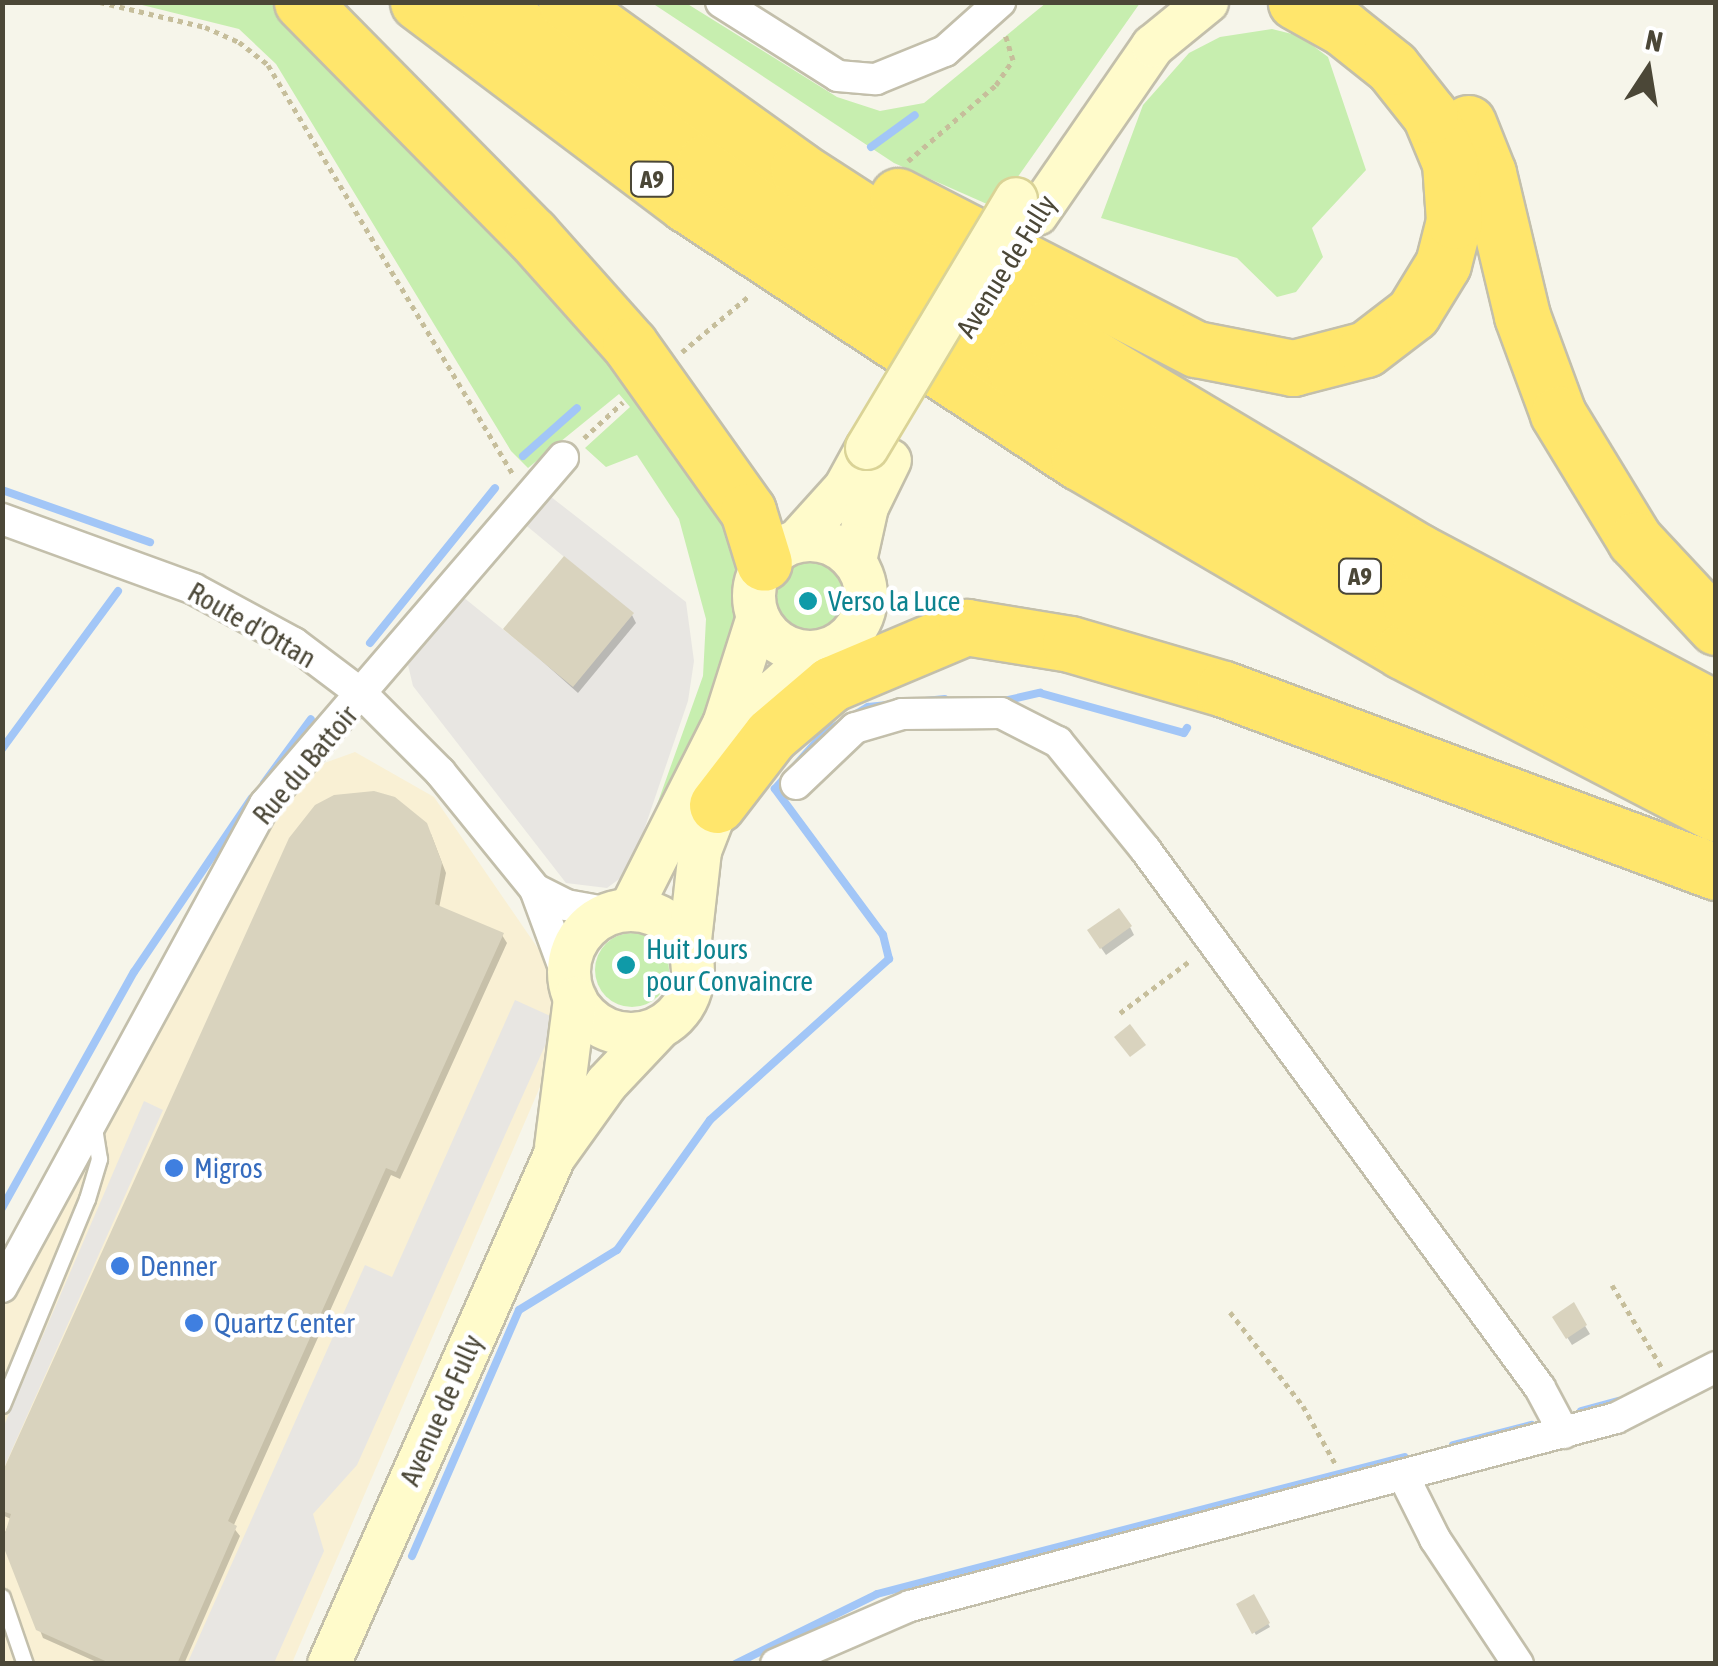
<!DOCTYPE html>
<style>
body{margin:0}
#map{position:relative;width:1718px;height:1666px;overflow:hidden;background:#f6f5ea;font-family:"Asap Condensed",sans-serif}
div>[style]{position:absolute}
.commercial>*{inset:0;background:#f9f0d4}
.green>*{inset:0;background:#c7eeaf}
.round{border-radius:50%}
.parking>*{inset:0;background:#e8e6e2}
.shadow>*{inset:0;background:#0003}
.stream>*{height:8px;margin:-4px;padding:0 4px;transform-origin:4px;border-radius:4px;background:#a2c6f7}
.building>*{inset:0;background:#d9d3be}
.path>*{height:5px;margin-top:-2.5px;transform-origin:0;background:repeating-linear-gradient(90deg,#c6be9b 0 5px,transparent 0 10px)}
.roads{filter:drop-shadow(2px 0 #c3bfab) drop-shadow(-2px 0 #c3bfab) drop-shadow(0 2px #c3bfab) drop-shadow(0 -2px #c3bfab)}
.lane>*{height:15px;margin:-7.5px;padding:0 7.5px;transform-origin:7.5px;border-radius:7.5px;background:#fff}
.street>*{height:30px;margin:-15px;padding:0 15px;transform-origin:15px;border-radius:15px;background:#fff}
.secondary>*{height:42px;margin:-21px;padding:0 21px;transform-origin:21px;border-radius:21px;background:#fffbcb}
.secondary>.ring{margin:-21px;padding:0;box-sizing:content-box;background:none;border:42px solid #fffbcb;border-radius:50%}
.highway>*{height:55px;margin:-27.5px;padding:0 27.5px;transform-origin:27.5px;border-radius:27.5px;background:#ffe66c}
.bridges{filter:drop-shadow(2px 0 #dad396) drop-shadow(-2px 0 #dad396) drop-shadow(0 2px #dad396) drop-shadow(0 -2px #dad396)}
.secondary-bridge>*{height:42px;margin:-21px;padding:0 21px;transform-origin:21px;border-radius:21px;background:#fffbcb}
.dots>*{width:28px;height:28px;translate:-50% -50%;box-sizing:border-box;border:5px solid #fff;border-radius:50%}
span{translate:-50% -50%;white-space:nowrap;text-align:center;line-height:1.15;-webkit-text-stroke:9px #fff;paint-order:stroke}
.shield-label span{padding:2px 8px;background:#fff;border:2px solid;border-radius:8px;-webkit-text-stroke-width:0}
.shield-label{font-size:25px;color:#4b4737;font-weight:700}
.street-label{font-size:28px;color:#4b4737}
.culture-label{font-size:28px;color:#0d838f}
.left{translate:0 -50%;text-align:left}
.shop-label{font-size:28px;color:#366cbe}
.frame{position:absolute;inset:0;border:5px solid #4b4737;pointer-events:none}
.north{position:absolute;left:1598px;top:20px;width:100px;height:100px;-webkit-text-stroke:8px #fff;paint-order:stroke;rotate:12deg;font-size:28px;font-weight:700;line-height:40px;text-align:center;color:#4b4737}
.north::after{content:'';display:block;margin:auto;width:35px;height:45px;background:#4b4737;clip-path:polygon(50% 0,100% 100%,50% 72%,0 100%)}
</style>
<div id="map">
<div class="commercial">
<i style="clip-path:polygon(355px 752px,434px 797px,548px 963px,558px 1045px,292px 1663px,3px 1664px,3px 1259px,255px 788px)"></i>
</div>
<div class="green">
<i style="clip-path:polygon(134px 3px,275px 3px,549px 284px,709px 481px,738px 565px,732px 596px,737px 631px,724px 676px,634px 869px,703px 676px,706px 619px,679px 519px,637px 455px,606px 467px,585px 448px,630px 407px,619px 394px,528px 468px,511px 451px,276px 64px,239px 29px)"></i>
<i style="clip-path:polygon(652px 3px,686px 3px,837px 97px,880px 111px,924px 103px,1046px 3px,1140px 3px,996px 208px,894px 163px)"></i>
<i style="clip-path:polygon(1272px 29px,1300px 36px,1328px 57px,1366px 170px,1312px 228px,1323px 257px,1296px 292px,1277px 297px,1237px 258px,1101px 218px,1143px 105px,1189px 53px,1220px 37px)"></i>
<i class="round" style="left:776px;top:561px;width:68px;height:68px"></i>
<i class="round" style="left:595px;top:933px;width:74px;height:74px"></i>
</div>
<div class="parking">
<i style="clip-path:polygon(546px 493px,686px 602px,694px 661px,688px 701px,630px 871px,607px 888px,566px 883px,413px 686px,408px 665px,463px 597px,573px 686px,633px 614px,522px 522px)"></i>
<i style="clip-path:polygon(515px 1000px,557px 1019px,357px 1465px,313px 1514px,324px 1551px,274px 1663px,187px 1664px,365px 1265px,392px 1277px)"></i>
<i style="clip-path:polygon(144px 1101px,163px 1110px,3px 1470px,3px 1428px)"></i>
</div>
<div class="shadow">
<i style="clip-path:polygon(632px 615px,636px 623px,578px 693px,506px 629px)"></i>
<i style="clip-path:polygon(431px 834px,446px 873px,439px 908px,502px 935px,507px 943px,400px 1179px,391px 1175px,233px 1527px,240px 1536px,184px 1664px,101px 1664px,43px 1638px,3px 1537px,11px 1519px,2px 1515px,2px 1479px)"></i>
<i style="clip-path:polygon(1130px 927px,1134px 935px,1106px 955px,1095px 939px)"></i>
<i style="clip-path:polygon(1573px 1306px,1590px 1334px,1572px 1345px,1555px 1318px)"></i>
<i style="clip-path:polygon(1253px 1597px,1270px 1627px,1256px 1635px,1239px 1605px)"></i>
</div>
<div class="stream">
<i style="left:871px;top:147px;width:54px;rotate:-36deg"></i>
<i style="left:523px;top:456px;width:72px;rotate:-41.6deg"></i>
<i style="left:2px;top:490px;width:157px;rotate:19.4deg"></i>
<i style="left:370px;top:643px;width:199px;rotate:-51.1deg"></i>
<i style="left:1004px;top:701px;width:37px;rotate:-13deg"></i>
<i style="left:1040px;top:693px;width:149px;rotate:15.5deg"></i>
<i style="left:1184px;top:733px;width:6px;rotate:-59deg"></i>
<i style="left:2px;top:749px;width:196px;rotate:-53.7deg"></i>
<i style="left:264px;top:783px;width:79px;rotate:-53.7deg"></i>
<i style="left:2px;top:1208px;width:270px;rotate:-60.8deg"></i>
<i style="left:134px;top:972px;width:210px;rotate:-55.9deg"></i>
<i style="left:1581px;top:1411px;width:39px;rotate:-15deg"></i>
<i style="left:1453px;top:1445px;width:81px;rotate:-14.4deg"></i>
<i style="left:412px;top:1556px;width:268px;rotate:-66.5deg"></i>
<i style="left:519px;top:1310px;width:115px;rotate:-31.5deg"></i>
<i style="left:617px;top:1250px;width:160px;rotate:-54.4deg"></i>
<i style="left:710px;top:1120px;width:241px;rotate:-42deg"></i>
<i style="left:889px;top:959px;width:25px;rotate:-104deg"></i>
<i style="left:883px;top:935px;width:182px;rotate:-126.5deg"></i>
<i style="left:775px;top:789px;width:74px;rotate:-48.8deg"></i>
<i style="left:824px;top:733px;width:51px;rotate:-30.6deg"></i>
<i style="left:868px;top:707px;width:77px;rotate:-5.9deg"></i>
<i style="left:735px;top:1664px;width:158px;rotate:-26.2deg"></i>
<i style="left:877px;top:1594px;width:545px;rotate:-14.55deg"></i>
</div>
<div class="building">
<i style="clip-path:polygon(564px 556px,634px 613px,573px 687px,503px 629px)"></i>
<i style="clip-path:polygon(374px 791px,395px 797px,427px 823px,442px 863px,435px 904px,504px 933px,396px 1172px,386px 1168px,228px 1521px,237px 1526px,177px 1664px,112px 1664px,36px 1630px,2px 1543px,11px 1514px,2px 1511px,2px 1473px,289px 838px,315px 805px,334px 795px)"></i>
<i style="clip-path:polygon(1119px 908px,1132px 926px,1100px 949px,1087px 930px)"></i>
<i style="clip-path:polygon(1130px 1024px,1146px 1045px,1130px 1057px,1114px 1037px)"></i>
<i style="clip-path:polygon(1574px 1302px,1587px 1325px,1566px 1339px,1552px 1317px)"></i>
<i style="clip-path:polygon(1254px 1594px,1270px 1623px,1252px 1634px,1236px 1604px)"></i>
</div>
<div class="path">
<i style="left:100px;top:2px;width:108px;rotate:13.4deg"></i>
<i style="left:205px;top:27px;width:37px;rotate:24deg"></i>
<i style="left:239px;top:42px;width:37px;rotate:38deg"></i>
<i style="left:268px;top:65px;width:478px;rotate:59.1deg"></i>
<i style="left:908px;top:161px;width:116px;rotate:-40.8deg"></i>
<i style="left:996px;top:85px;width:30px;rotate:-56deg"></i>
<i style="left:1013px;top:60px;width:28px;rotate:-107deg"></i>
<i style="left:682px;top:352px;width:89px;rotate:-40deg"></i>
<i style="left:584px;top:438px;width:53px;rotate:-42.7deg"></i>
<i style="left:1120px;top:1013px;width:89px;rotate:-36.7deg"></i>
<i style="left:1612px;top:1285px;width:97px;rotate:58.9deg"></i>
<i style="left:1230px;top:1312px;width:119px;rotate:52.2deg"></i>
<i style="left:1303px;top:1406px;width:68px;rotate:60.8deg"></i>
</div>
<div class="roads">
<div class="lane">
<i style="left:2px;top:1405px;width:223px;rotate:-67.6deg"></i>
<i style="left:87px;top:1199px;width:42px;rotate:-73.3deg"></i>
<i style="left:99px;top:1159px;width:32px;rotate:-99deg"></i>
<i style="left:2px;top:1597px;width:71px;rotate:71.1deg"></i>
</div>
<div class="street">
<i style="left:721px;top:2px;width:138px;rotate:32.3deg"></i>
<i style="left:838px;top:76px;width:38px;rotate:5deg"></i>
<i style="left:876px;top:79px;width:74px;rotate:-22.1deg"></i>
<i style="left:945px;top:51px;width:74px;rotate:-41.7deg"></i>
<i style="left:2px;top:519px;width:204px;rotate:20deg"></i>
<i style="left:194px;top:589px;width:114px;rotate:28.4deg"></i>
<i style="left:294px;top:643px;width:86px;rotate:37deg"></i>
<i style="left:363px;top:695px;width:109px;rotate:45deg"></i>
<i style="left:440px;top:772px;width:151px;rotate:50.9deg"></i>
<i style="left:535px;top:889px;width:101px;rotate:69.8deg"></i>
<i style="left:796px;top:784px;width:81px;rotate:-43.5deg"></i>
<i style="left:855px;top:728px;width:49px;rotate:-16.6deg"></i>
<i style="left:902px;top:714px;width:99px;rotate:-0.6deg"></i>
<i style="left:1001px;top:713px;width:64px;rotate:27deg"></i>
<i style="left:1058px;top:742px;width:138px;rotate:50.9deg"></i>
<i style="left:1145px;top:849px;width:668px;rotate:53.76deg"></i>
<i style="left:1540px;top:1388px;width:51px;rotate:61.9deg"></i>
<i style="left:535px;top:889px;width:35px;rotate:27deg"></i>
<i style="left:566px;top:905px;width:45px;rotate:10.3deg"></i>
<i style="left:2px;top:1287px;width:550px;rotate:-61.43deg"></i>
<i style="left:265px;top:804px;width:457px;rotate:-49.3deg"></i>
<i style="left:1403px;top:1475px;width:72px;rotate:63.4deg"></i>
<i style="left:1435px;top:1539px;width:150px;rotate:56.4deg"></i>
<i style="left:776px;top:1664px;width:146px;rotate:-23.4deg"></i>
<i style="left:910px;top:1606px;width:731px;rotate:-14.91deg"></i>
<i style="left:1616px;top:1418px;width:112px;rotate:-27deg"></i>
</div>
<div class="secondary">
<i style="left:1037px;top:214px;width:204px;rotate:-55.4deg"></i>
<i style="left:1153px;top:46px;width:70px;rotate:-39.2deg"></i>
<i class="ring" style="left:754px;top:540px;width:70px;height:70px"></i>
<i style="left:798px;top:540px;width:70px;rotate:-47.9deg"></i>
<i style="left:845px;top:488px;width:46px;rotate:-61.2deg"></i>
<i style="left:855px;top:561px;width:55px;rotate:-77.5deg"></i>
<i style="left:867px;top:507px;width:52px;rotate:-63.9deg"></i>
<i class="ring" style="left:569px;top:910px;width:82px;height:82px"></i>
<i style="left:630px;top:910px;width:208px;rotate:-63.2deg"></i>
<i style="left:724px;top:724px;width:112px;rotate:-72.4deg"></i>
<i style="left:689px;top:949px;width:99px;rotate:-83.6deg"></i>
<i style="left:700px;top:851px;width:124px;rotate:-68.8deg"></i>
<i style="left:745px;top:735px;width:53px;rotate:-56.6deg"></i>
<i style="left:774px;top:691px;width:59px;rotate:-41.6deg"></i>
<i style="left:556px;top:1147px;width:150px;rotate:-82.7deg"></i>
<i style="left:329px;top:1664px;width:555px;rotate:-66.07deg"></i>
<i style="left:554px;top:1157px;width:91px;rotate:-54.4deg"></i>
<i style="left:607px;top:1083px;width:76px;rotate:-46.6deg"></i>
</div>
<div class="highway">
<i style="left:302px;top:2px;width:327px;rotate:45.4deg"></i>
<i style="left:532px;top:235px;width:147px;rotate:48.3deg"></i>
<i style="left:630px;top:345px;width:204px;rotate:54.6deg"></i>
<i style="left:748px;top:511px;width:54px;rotate:72.9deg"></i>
<i style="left:418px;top:2px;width:336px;rotate:37deg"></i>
<i style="left:686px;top:204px;width:470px;rotate:33.3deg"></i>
<i style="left:1079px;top:462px;width:374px;rotate:30.3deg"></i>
<i style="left:1402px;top:651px;width:354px;rotate:27.4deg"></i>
<i style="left:487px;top:2px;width:270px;rotate:36.3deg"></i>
<i style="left:705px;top:162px;width:373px;rotate:33.7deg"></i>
<i style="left:1015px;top:369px;width:461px;rotate:30.8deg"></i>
<i style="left:1411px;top:605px;width:344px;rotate:27.7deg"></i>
<i style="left:566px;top:2px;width:286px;rotate:35.7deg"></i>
<i style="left:798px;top:169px;width:294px;rotate:32.9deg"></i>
<i style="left:1045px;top:329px;width:435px;rotate:30.8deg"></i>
<i style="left:1419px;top:552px;width:336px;rotate:27.9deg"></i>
<i style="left:1468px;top:123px;width:54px;rotate:68.2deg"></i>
<i style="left:1488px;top:173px;width:147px;rotate:76.6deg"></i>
<i style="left:1522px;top:316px;width:104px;rotate:69.8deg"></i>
<i style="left:1558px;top:414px;width:148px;rotate:58.6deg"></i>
<i style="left:1635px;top:540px;width:119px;rotate:47deg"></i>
<i style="left:898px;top:196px;width:335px;rotate:27.2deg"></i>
<i style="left:1196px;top:349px;width:99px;rotate:11.1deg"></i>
<i style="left:1293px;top:368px;width:75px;rotate:-14.6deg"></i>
<i style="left:1366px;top:349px;width:59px;rotate:-37.5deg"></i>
<i style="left:1413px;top:313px;width:57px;rotate:-58.5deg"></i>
<i style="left:1443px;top:264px;width:44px;rotate:-75.7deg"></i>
<i style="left:1454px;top:221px;width:58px;rotate:-93.9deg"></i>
<i style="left:1450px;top:163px;width:52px;rotate:-112.6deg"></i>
<i style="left:1430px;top:115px;width:61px;rotate:-128.4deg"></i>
<i style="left:1392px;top:67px;width:63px;rotate:-141.5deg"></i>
<i style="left:1343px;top:28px;width:54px;rotate:-151deg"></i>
<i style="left:717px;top:805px;width:88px;rotate:-52.4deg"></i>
<i style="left:771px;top:735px;width:79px;rotate:-40.4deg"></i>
<i style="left:831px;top:684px;width:147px;rotate:-22.9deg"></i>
<i style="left:966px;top:627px;width:105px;rotate:9.3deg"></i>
<i style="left:1070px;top:644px;width:160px;rotate:16.3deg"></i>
<i style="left:1224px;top:689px;width:525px;rotate:20.4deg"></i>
</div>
</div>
<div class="bridges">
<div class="secondary-bridge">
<i style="left:867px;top:448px;width:290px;rotate:-59.1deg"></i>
</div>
</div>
<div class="dots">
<i style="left:808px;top:601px;background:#0f9aa8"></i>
<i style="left:626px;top:965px;background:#0f9aa8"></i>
<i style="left:174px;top:1168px;background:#3f7fe0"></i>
<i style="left:120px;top:1266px;background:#3f7fe0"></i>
<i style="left:194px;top:1323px;background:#3f7fe0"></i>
</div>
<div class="shield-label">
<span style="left:652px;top:179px">A9</span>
<span style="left:1360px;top:576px">A9</span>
</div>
<div class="street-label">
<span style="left:1006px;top:266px;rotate:-58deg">Avenue de Fully</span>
<span style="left:252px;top:625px;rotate:30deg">Route d'Ottan</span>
<span style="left:305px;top:765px;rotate:-50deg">Rue du Battoir</span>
<span style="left:441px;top:1410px;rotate:-66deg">Avenue de Fully</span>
</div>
<div class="culture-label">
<span class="left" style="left:828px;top:601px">Verso la Luce</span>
<span class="left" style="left:646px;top:965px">Huit Jours<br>pour Convaincre</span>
</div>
<div class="shop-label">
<span class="left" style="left:194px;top:1168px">Migros</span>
<span class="left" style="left:140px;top:1266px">Denner</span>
<span class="left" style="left:214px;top:1323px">Quartz Center</span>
</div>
<div class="frame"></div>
<div class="north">N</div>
</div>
